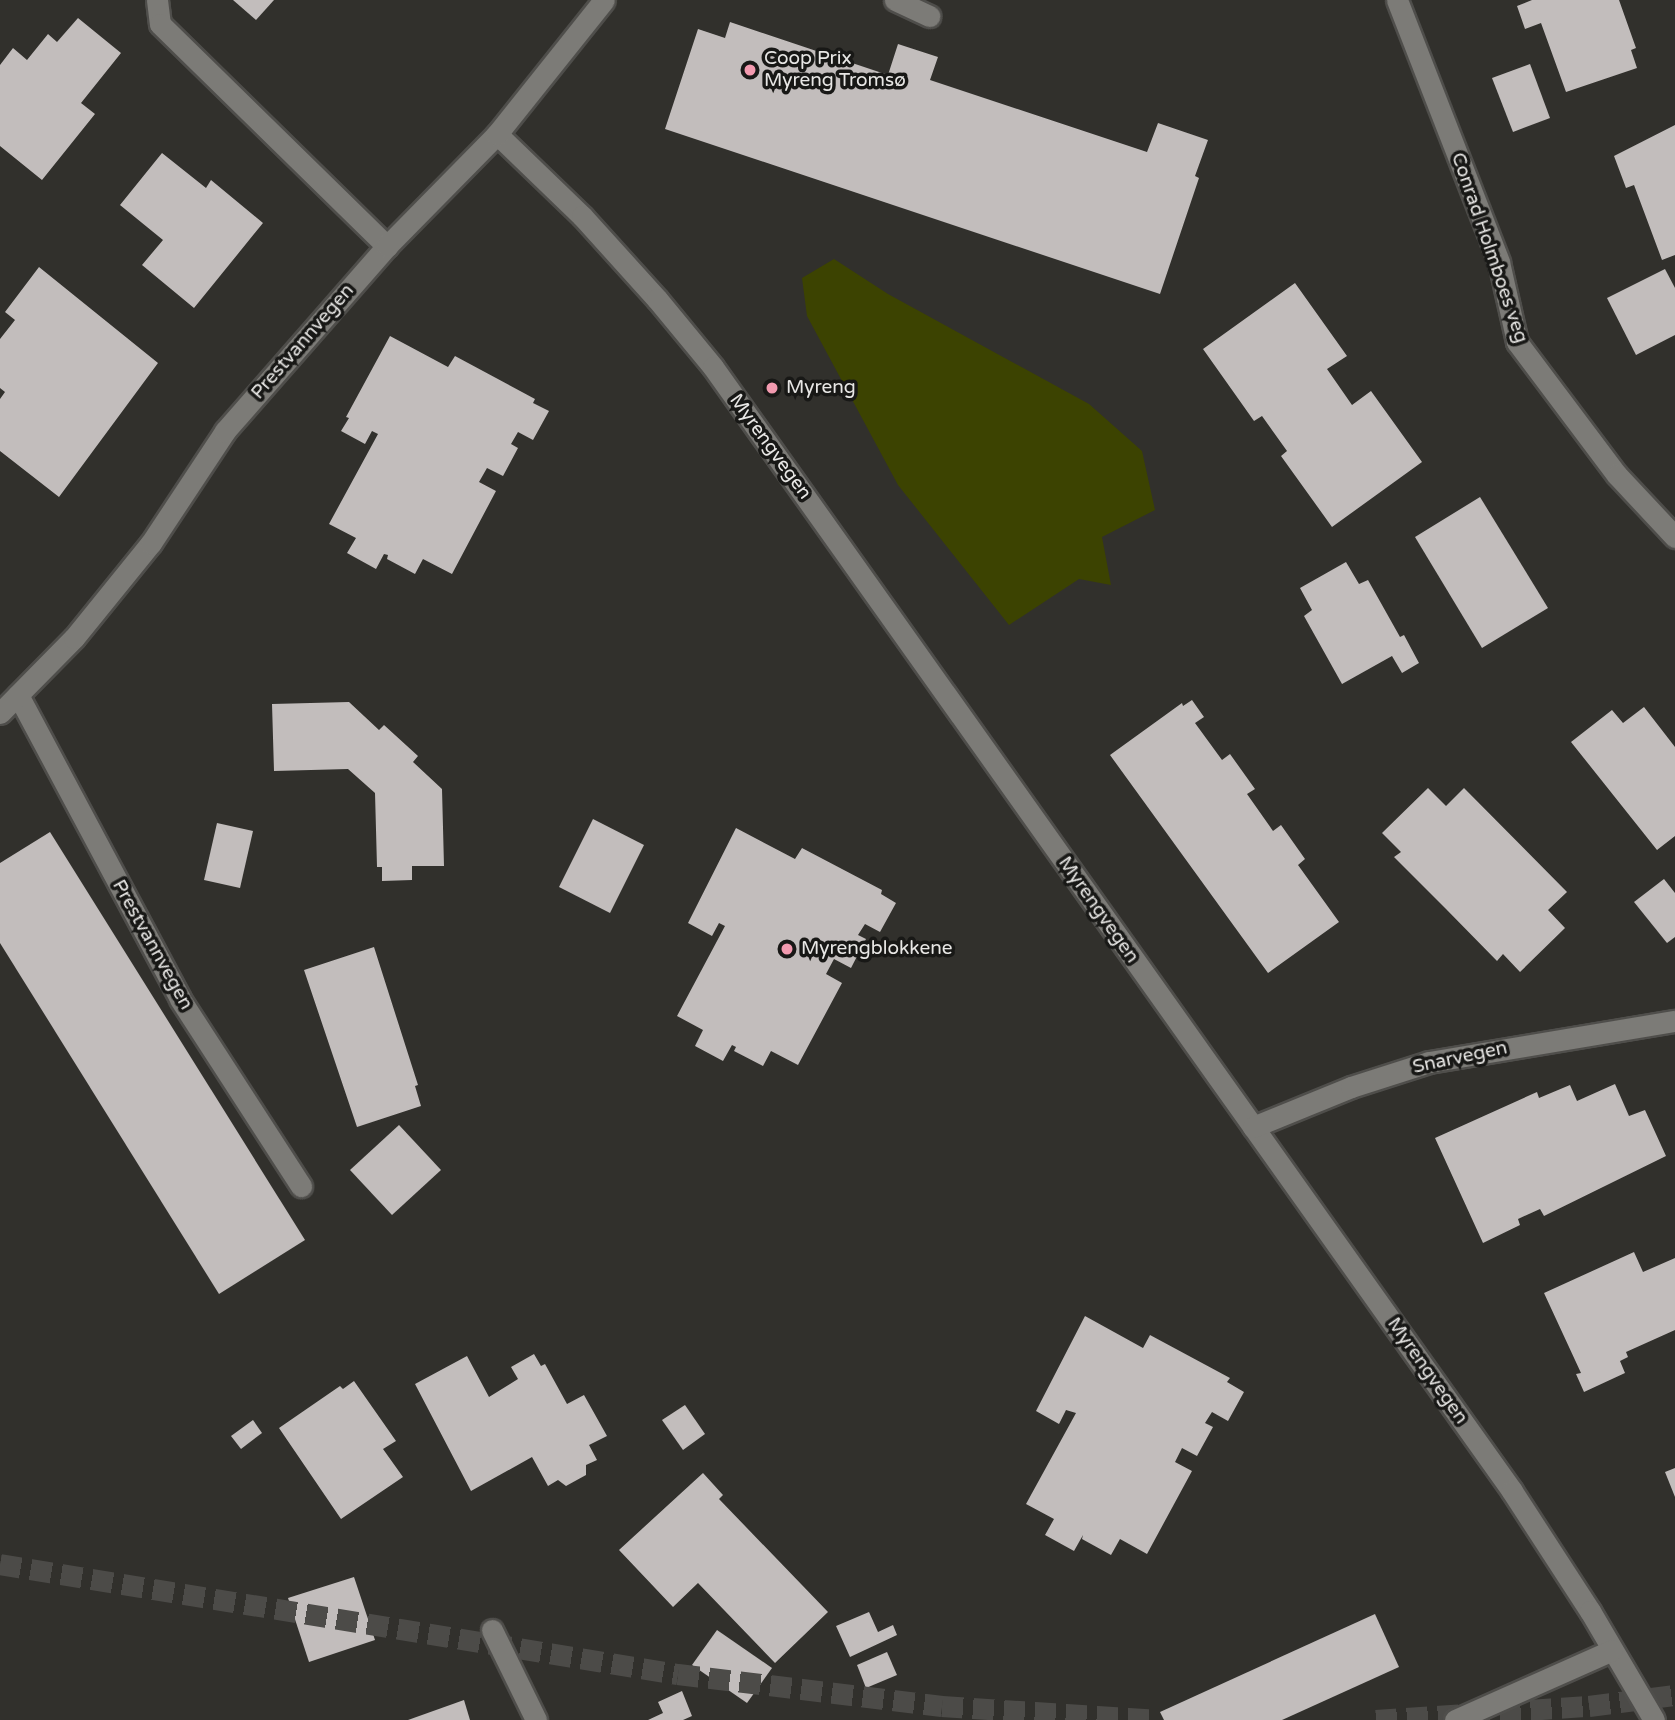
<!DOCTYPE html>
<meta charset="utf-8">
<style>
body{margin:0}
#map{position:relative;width:1675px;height:1720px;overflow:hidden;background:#31302c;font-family:"Varela Round",sans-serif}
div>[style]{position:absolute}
.green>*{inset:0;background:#3c4301}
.building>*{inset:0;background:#c2bdbc}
.primary-tunnel>*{height:21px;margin-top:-10.5px;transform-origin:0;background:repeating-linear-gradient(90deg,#4c4b48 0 21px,transparent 0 31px)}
.roads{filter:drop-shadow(2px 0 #4f4e4b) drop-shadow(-2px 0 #4f4e4b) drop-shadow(0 2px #4f4e4b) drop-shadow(0 -2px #4f4e4b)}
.lane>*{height:21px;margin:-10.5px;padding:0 10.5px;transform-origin:10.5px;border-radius:10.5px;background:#7c7b77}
.street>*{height:21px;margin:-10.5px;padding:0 10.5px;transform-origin:10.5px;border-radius:10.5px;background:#7c7b77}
.dots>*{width:19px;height:19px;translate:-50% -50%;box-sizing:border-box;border:4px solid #181816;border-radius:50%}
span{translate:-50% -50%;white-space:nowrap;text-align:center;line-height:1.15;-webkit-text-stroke:7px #181816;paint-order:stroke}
.poi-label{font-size:19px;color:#e8e7e5}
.left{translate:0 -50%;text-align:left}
.street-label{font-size:19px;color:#e8e7e5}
</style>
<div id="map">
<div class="green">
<i style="clip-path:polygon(834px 259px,888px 294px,1089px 404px,1142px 451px,1155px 510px,1102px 537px,1111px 585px,1079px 579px,1009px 625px,898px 485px,807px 316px,802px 278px)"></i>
</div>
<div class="building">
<i style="clip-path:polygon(233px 0,274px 0,256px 20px)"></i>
<i style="clip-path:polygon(1532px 0,1619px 0,1636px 48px,1631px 50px,1637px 68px,1566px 92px,1541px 23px,1525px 29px,1517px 6px)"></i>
<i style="clip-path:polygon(78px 18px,121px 53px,81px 103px,95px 114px,42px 180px,0 146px,0 65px,13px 48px,27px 60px,48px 34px,57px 42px)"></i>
<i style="clip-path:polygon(730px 22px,888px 75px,898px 44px,938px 57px,930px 80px,1147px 152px,1158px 123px,1208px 140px,1195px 176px,1199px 178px,1160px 294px,665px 129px,698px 29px,725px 38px)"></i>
<i style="clip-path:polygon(1530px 64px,1550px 118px,1513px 132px,1492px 78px)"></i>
<i style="clip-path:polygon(1675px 125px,1675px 255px,1662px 260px,1634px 185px,1626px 188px,1614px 156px)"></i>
<i style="clip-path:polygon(162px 153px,206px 188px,211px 180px,263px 223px,194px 308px,142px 265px,163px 240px,120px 205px)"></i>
<i style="clip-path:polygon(39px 267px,158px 363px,59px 497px,0 451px,0 399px,5px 392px,0 388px,0 339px,15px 320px,5px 312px)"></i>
<i style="clip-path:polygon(1665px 269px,1675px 288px,1675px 335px,1636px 355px,1607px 298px)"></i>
<i style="clip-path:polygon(1295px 283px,1347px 356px,1327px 369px,1352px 405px,1371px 391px,1422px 462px,1332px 527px,1281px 456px,1287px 451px,1262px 416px,1254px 421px,1203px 349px)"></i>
<i style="clip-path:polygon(390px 336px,448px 367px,455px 356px,535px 399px,533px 403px,549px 411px,533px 440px,518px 432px,511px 444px,518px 448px,503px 476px,487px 468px,479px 482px,496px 491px,452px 574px,423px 559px,415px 574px,387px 559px,388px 555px,384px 554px,376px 569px,347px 553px,356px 538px,329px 524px,378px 434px,372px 431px,365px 444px,341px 431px,349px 418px,346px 417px)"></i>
<i style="clip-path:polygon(1480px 497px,1548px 608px,1482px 648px,1415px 537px)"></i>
<i style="clip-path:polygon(1346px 562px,1359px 584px,1368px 580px,1400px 637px,1404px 635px,1419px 663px,1402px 673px,1392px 656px,1342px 684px,1304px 616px,1312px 610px,1300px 588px)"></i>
<i style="clip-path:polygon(1192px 700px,1204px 717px,1195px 723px,1222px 760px,1230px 754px,1255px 789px,1247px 794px,1273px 831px,1281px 825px,1305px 859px,1298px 865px,1339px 922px,1268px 973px,1110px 755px,1182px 703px,1183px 706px)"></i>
<i style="clip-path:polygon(349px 702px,379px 730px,384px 725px,418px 756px,413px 762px,442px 789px,444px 866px,412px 866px,412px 880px,382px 881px,382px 867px,377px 867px,375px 793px,348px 769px,274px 771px,272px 704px)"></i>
<i style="clip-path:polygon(1644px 707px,1675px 747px,1675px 836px,1657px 850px,1571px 742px,1612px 710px,1623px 723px)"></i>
<i style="clip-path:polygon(1428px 788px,1446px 806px,1464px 788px,1567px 892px,1548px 910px,1565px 928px,1520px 972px,1503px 954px,1497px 961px,1446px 909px,1394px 857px,1401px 852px,1382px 833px)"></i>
<i style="clip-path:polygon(593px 819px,644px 845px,610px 913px,559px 887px)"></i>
<i style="clip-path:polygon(217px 823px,253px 831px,240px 888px,204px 880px)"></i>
<i style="clip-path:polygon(736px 828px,795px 859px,802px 848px,882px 890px,881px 894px,896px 903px,880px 932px,865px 924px,858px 935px,866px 939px,851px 968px,834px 959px,826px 974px,842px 983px,798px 1065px,771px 1051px,763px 1066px,734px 1051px,736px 1047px,732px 1045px,723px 1061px,695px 1046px,703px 1030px,677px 1016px,725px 926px,719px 923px,712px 936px,688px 923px)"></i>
<i style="clip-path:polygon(50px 832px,305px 1240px,219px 1294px,0 943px,0 863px)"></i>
<i style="clip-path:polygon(1664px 879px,1675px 893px,1675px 937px,1667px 943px,1634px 902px)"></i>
<i style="clip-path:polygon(374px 947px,418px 1085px,415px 1086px,421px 1106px,357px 1127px,304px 970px)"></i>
<i style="clip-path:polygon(1615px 1084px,1629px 1116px,1645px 1110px,1666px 1156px,1544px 1216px,1540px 1209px,1518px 1219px,1520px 1225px,1483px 1243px,1435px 1138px,1537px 1092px,1539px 1098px,1570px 1085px,1577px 1101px)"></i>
<i style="clip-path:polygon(399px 1125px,441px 1170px,392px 1215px,350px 1170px)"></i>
<i style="clip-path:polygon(1634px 1252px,1643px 1272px,1675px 1258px,1675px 1330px,1626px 1352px,1628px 1357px,1620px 1361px,1625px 1373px,1584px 1392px,1576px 1374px,1581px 1373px,1544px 1293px)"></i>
<i style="clip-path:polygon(1085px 1316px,1143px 1348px,1150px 1335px,1230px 1378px,1227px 1382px,1244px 1392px,1228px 1421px,1212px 1412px,1205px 1423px,1213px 1427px,1197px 1456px,1182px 1448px,1175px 1462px,1192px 1471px,1147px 1554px,1120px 1539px,1111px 1555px,1082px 1539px,1083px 1535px,1074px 1551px,1045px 1535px,1054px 1519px,1026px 1504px,1076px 1413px,1066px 1410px,1059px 1424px,1036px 1411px)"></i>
<i style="clip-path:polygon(534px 1354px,541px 1366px,545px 1364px,567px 1404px,584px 1395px,607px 1436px,589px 1445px,597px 1460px,586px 1465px,586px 1475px,566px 1486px,558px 1480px,548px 1486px,532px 1457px,471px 1491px,415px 1384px,467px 1356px,489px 1397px,518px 1379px,511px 1367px)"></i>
<i style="clip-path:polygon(354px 1381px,396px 1441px,383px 1449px,403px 1477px,341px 1519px,279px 1428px,340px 1386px,343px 1389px)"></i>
<i style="clip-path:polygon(685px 1405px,705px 1434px,683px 1450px,662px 1420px)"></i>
<i style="clip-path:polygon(253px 1420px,262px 1433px,241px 1449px,231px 1436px)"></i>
<i style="clip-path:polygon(1675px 1468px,1675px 1497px,1665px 1472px)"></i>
<i style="clip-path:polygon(703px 1473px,723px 1495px,719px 1499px,828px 1612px,775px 1663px,698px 1583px,673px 1607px,619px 1550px)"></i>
<i style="clip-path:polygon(354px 1577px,375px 1640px,309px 1662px,288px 1598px)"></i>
<i style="clip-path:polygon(869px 1612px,878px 1632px,893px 1625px,897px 1635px,850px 1657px,836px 1626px)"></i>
<i style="clip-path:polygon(1375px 1614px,1399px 1667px,1282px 1720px,1164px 1720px,1160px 1712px)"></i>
<i style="clip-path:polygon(717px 1630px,772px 1668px,747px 1703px,692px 1665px)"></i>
<i style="clip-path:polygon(887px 1652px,897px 1675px,866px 1688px,857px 1665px)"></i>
<i style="clip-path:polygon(682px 1691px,692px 1716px,683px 1720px,648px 1720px,663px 1713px,658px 1702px)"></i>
<i style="clip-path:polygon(464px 1700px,470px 1720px,408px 1720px)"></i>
</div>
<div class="primary-tunnel">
<i style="left:0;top:1564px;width:687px;rotate:9.22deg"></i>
<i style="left:678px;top:1674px;width:266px;rotate:6.9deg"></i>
<i style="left:942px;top:1706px;width:214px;rotate:3.7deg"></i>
<i style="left:1376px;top:1720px;width:213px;rotate:-3.8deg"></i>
<i style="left:1589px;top:1706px;width:87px;rotate:-7.3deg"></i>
</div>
<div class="roads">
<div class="lane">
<i style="left:157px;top:0;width:24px;rotate:83deg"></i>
<i style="left:160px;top:24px;width:318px;rotate:44.4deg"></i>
<i style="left:492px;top:1630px;width:100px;rotate:63.9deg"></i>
</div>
<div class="street">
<i style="left:895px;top:0;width:38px;rotate:25deg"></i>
<i style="left:1397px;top:0;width:281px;rotate:68.7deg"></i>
<i style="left:1499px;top:262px;width:82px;rotate:77.3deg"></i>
<i style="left:1517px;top:342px;width:166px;rotate:53.1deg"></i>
<i style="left:1617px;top:475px;width:85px;rotate:46.9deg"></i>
<i style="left:497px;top:134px;width:118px;rotate:44deg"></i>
<i style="left:582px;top:216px;width:112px;rotate:47.9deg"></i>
<i style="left:657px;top:299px;width:88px;rotate:50.5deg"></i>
<i style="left:713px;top:367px;width:1379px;rotate:54.59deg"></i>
<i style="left:1512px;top:1491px;width:143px;rotate:57deg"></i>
<i style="left:1590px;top:1611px;width:126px;rotate:59.6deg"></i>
<i style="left:18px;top:695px;width:344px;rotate:61.9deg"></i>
<i style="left:180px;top:999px;width:223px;rotate:57.1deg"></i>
<i style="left:0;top:713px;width:105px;rotate:-45.4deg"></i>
<i style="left:74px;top:638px;width:122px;rotate:-51deg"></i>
<i style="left:151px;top:543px;width:134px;rotate:-56.5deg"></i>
<i style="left:225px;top:431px;width:246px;rotate:-48.8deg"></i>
<i style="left:387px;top:246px;width:157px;rotate:-45.5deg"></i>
<i style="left:497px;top:134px;width:171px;rotate:-51.4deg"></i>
<i style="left:1253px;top:1127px;width:106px;rotate:-22.2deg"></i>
<i style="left:1351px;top:1087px;width:82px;rotate:-17.8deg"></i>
<i style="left:1429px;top:1062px;width:249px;rotate:-9.5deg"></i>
<i style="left:1455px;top:1720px;width:172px;rotate:-24deg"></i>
</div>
</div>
<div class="dots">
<i style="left:750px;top:70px;background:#f29aaf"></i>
<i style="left:772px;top:388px;background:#f29aaf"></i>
<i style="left:787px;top:949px;background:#f29aaf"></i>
</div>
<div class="poi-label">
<span class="left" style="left:764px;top:70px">Coop Prix<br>Myreng Tromsø</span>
<span class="left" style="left:786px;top:388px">Myreng</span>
<span class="left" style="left:801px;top:949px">Myrengblokkene</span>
</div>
<div class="street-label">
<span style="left:1489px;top:248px;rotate:71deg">Conrad Holmboes veg</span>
<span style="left:303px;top:342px;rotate:-49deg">Prestvannvegen</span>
<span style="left:770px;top:447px;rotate:54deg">Myrengvegen</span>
<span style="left:1098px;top:910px;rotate:55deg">Myrengvegen</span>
<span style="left:152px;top:945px;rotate:61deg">Prestvannvegen</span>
<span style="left:1460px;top:1058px;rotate:-12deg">Snarvegen</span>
<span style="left:1427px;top:1371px;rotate:55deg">Myrengvegen</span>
</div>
</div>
